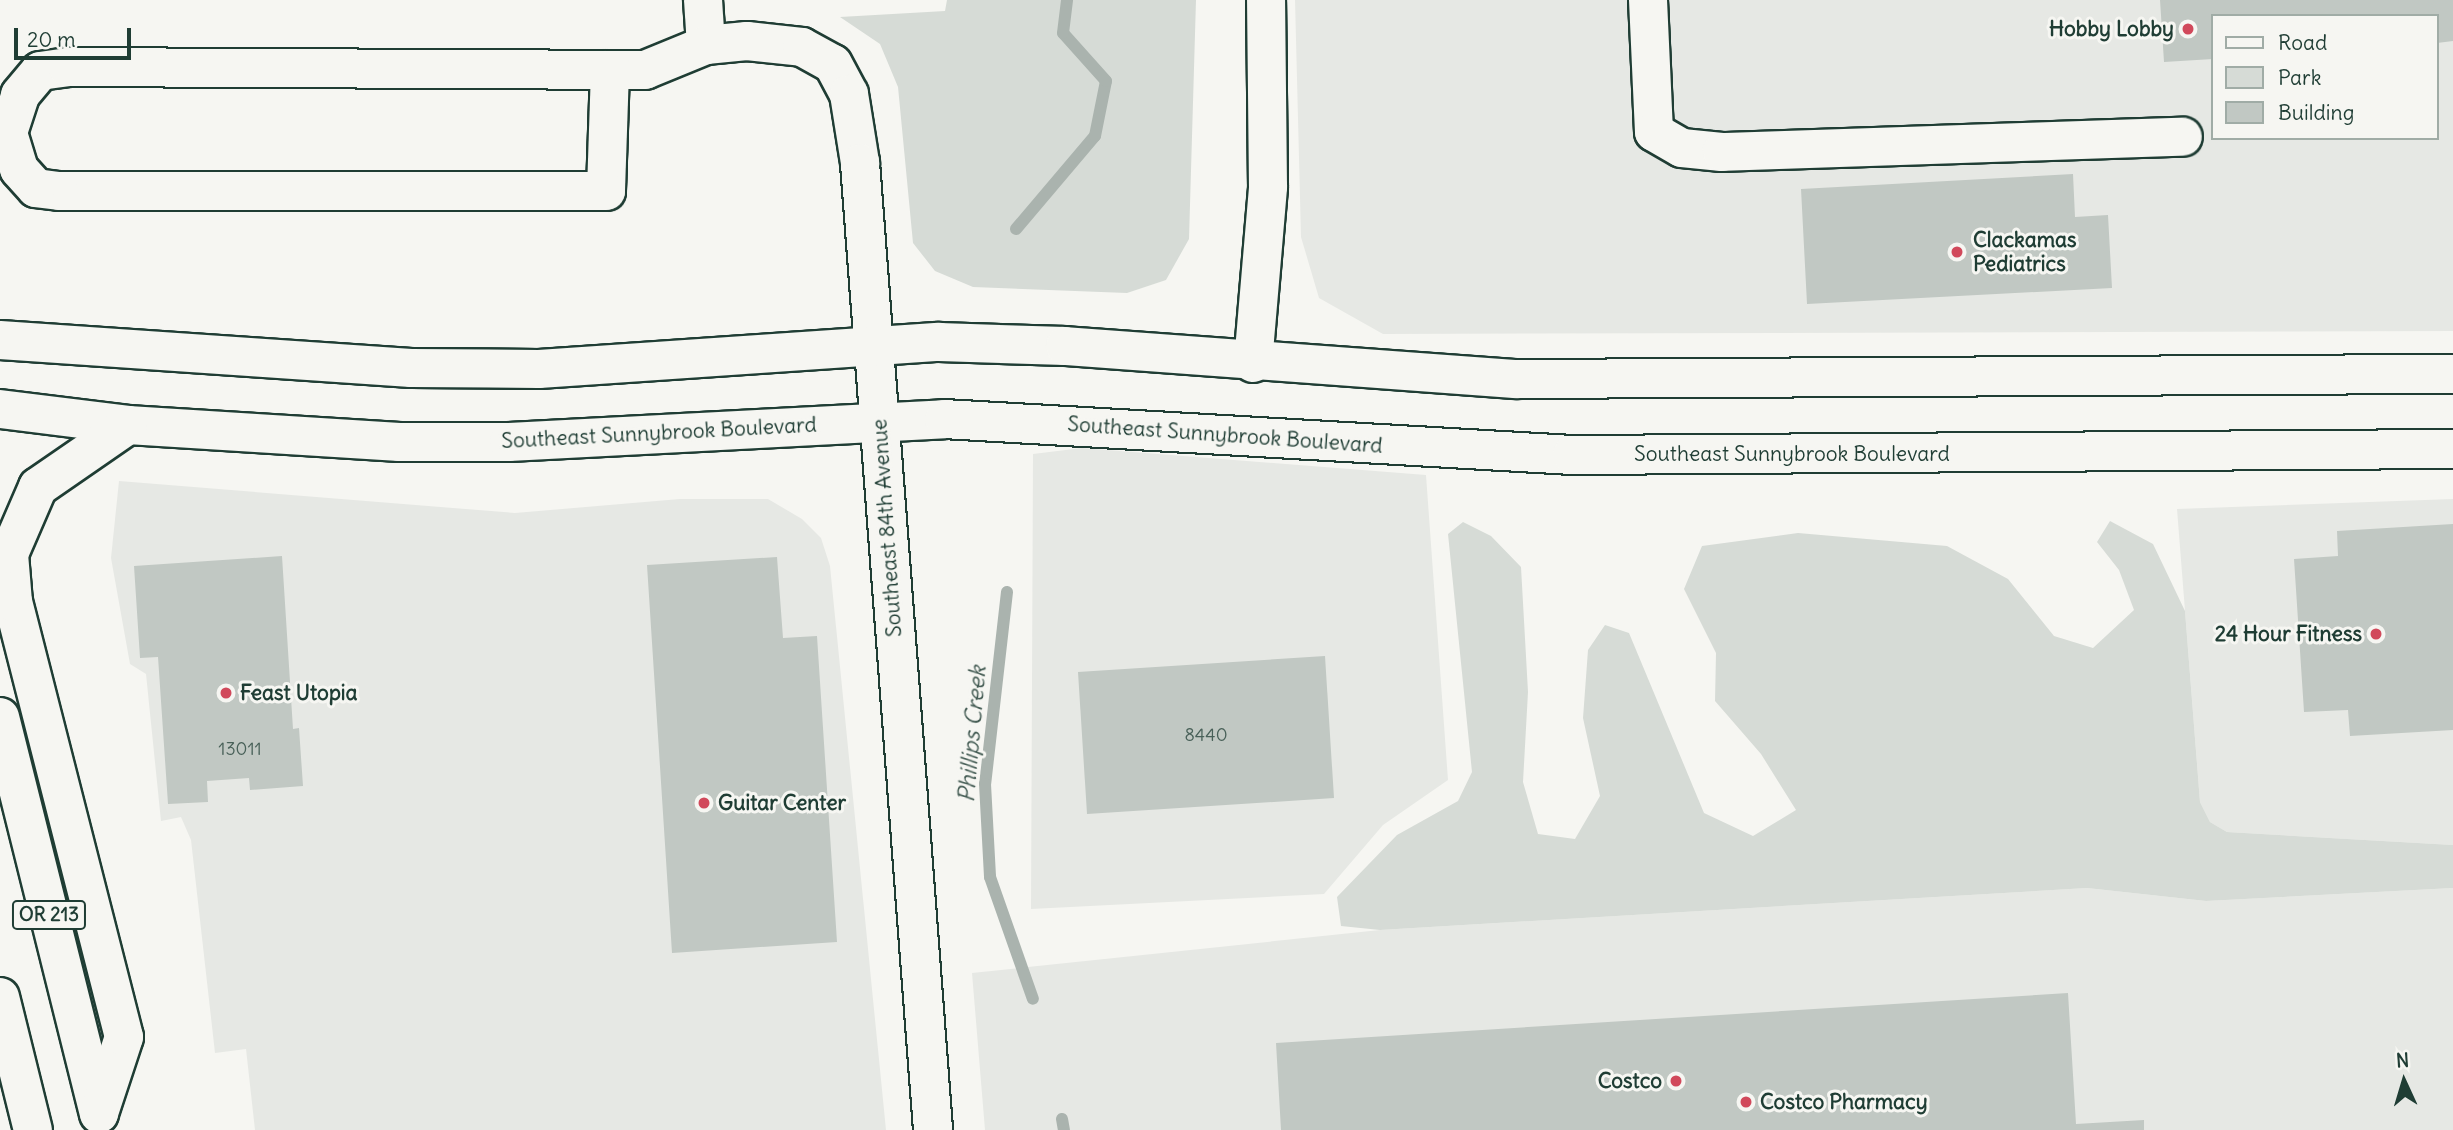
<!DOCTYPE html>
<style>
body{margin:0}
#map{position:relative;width:2453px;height:1130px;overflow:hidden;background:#f6f6f2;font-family:Delius,sans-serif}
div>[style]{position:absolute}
.built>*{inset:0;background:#e6e8e4}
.green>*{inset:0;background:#d6dbd6}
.stream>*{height:12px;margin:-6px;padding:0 6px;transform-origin:6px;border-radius:6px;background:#aab3ae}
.building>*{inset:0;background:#c1c8c3}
.roads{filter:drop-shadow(2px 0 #1f3d34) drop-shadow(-2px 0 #1f3d34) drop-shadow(0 2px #1f3d34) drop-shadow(0 -2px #1f3d34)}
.minor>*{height:38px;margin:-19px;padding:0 19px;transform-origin:19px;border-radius:19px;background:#f6f6f2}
.major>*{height:38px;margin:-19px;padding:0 19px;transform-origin:19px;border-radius:19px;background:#f6f6f2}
.dots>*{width:19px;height:19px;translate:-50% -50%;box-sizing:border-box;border:4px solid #f6f6f2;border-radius:50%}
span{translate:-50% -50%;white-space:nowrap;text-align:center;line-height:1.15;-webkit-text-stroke:6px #f6f6f2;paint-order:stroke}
.number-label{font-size:18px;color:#486058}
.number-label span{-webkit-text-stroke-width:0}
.shield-label span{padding:2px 5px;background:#f6f6f2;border:2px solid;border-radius:5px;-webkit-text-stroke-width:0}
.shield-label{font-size:19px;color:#1f3d34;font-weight:700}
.poi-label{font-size:21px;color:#1f3d34;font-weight:700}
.right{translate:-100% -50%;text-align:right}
.left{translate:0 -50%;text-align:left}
.street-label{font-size:21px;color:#1f3d34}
.water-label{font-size:23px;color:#425a52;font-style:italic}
.legend{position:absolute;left:2211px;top:14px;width:228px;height:126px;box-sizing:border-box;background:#f6f6f2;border:2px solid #a0aca6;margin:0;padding:9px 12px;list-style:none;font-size:21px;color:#1f3d34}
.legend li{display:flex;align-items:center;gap:14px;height:35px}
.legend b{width:35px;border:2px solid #a0aca6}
.north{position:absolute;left:2369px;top:1046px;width:70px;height:70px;-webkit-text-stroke:5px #f6f6f2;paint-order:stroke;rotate:356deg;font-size:19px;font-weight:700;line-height:28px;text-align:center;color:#1f3d34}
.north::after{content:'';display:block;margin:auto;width:24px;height:32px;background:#1f3d34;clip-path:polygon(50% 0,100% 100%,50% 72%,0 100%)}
.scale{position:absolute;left:14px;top:28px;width:117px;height:32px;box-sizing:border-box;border:4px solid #1f3d34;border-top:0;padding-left:9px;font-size:21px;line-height:24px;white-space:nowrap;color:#1f3d34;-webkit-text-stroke:5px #f6f6f2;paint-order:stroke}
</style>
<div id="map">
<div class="built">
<i style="clip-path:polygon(evenodd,1295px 0,2453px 0,2453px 331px,1383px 334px,1319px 298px,1301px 237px,1295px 0,2213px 16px,2437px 16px,2437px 138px,2213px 138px,2213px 16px)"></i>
<i style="clip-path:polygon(1082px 448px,1426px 475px,1448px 780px,1383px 825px,1324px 894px,1031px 909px,1033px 454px)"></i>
<i style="clip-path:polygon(119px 481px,515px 513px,680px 499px,768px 499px,802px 519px,821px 538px,830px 566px,886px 1130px,255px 1130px,246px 1049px,215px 1053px,191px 840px,181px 817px,161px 821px,146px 674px,130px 664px,111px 558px)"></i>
<i style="clip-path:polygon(2453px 499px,2453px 845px,2227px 832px,2210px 822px,2200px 802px,2177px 509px)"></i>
<i style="clip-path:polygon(2087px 888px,2206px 901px,2453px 888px,2453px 1130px,985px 1130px,972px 973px,1380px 930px)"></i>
</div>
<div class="green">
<i style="clip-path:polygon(947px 0,1196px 0,1189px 239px,1166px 280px,1127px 293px,973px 287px,935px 271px,913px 243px,898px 87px,880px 44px,840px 17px,945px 11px)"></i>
<i style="clip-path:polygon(2110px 521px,2153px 544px,2185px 611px,2200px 802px,2210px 822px,2227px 832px,2453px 845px,2453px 888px,2206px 901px,2087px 888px,1380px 930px,1341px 926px,1337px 897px,1397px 835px,1458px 801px,1472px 772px,1448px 534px,1463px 522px,1491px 536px,1521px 567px,1528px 692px,1523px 782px,1538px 834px,1575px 839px,1600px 796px,1583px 718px,1588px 650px,1605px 625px,1629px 633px,1704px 813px,1753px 836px,1796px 810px,1761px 754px,1715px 701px,1716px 653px,1684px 589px,1702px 546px,1798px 533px,1947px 546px,2008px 579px,2054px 636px,2093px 648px,2134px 610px,2119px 570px,2097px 542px)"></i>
</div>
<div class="stream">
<i style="left:1016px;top:229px;width:122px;rotate:-49.7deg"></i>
<i style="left:1095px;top:136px;width:56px;rotate:-78.7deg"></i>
<i style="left:1106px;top:81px;width:64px;rotate:-131.9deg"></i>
<i style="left:1063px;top:33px;width:33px;rotate:-83deg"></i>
<i style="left:1007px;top:592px;width:193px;rotate:96.5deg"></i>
<i style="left:985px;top:784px;width:93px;rotate:86.9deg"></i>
<i style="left:990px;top:877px;width:129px;rotate:70.6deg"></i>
<i style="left:1062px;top:1119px;width:11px;rotate:80deg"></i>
</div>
<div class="building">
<i style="clip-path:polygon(2160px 0,2453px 0,2453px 41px,2437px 43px,2437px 16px,2213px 16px,2213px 59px,2164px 62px)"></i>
<i style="clip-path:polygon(2073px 174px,2075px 217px,2108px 215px,2112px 288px,1807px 304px,1801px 189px)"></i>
<i style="clip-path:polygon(2453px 524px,2453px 730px,2350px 736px,2348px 710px,2304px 712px,2294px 559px,2338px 556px,2337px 531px)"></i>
<i style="clip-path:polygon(282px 556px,293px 729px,299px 728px,303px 786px,250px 790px,249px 778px,207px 781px,208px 802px,168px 804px,158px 657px,140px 658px,134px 566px)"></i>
<i style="clip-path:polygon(777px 557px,783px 638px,817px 636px,837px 942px,672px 953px,647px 565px)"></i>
<i style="clip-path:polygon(1325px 656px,1334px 798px,1087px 814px,1078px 672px)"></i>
<i style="clip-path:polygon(2068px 993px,2076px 1124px,2144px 1120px,2144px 1130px,1281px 1130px,1276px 1043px)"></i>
</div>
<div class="roads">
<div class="minor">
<i style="left:703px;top:0;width:45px;rotate:86.2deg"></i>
<i style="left:1648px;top:0;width:132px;rotate:87.4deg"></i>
<i style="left:1654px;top:132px;width:32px;rotate:30deg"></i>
<i style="left:1682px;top:148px;width:40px;rotate:5.7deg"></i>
<i style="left:1722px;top:152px;width:461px;rotate:-1.9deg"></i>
<i style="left:610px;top:70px;width:121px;rotate:91.9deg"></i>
<i style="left:606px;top:191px;width:547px;rotate:180deg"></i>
<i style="left:59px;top:191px;width:23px;rotate:-173deg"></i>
<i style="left:36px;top:188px;width:25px;rotate:-132deg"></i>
<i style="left:19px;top:169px;width:38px;rotate:-107deg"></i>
<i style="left:8px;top:133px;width:40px;rotate:-72deg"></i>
<i style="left:20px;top:95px;width:31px;rotate:-50deg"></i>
<i style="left:40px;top:71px;width:28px;rotate:-8deg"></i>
<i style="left:68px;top:67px;width:577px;rotate:0.3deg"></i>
<i style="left:645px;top:70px;width:66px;rotate:-22.3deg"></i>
<i style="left:706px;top:45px;width:41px;rotate:-5.6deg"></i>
<i style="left:747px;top:41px;width:55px;rotate:6.2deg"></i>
<i style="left:802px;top:47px;width:35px;rotate:29deg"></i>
<i style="left:833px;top:64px;width:34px;rotate:62deg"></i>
<i style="left:849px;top:94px;width:70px;rotate:80.9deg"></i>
<i style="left:860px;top:163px;width:970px;rotate:85.68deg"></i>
<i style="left:1253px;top:363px;width:177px;rotate:-85.1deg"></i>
<i style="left:1268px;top:187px;width:187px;rotate:-90.6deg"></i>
</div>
<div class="major">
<i style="left:0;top:340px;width:412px;rotate:3.9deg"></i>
<i style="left:411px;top:368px;width:128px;rotate:0.4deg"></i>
<i style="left:539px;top:369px;width:401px;rotate:-3.9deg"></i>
<i style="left:939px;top:342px;width:126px;rotate:1.8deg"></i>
<i style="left:1065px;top:346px;width:452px;rotate:4.2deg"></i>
<i style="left:1516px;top:379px;width:937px;rotate:-0.31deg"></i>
<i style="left:0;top:409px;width:129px;rotate:7.1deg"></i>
<i style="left:128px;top:425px;width:272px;rotate:3.6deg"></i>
<i style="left:399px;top:442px;width:110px"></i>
<i style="left:509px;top:442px;width:436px;rotate:-3deg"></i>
<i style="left:944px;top:419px;width:629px;rotate:3.28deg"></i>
<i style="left:1572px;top:455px;width:881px;rotate:-0.39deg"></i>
<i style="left:0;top:717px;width:409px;rotate:76deg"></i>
<i style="left:0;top:997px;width:137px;rotate:76.1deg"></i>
<i style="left:99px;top:1113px;width:80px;rotate:-71.8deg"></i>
<i style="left:124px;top:1037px;width:449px;rotate:-104.3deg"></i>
<i style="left:13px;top:602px;width:48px;rotate:-94.8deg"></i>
<i style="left:9px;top:554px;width:73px;rotate:-66.6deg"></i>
<i style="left:38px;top:487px;width:109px;rotate:-34.6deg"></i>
</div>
</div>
<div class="dots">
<i style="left:2188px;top:29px;background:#d1495b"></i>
<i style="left:1957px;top:252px;background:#d1495b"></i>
<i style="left:2376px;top:634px;background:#d1495b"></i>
<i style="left:226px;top:693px;background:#d1495b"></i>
<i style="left:704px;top:803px;background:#d1495b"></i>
<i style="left:1676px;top:1081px;background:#d1495b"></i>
<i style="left:1746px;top:1102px;background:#d1495b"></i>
</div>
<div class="number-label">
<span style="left:1206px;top:735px">8440</span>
<span style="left:240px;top:749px">13011</span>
</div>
<div class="shield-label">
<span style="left:49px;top:915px">OR 213</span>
</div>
<div class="poi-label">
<span class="right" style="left:2174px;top:29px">Hobby Lobby</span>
<span class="left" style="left:1973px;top:252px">Clackamas<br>Pediatrics</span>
<span class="right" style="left:2362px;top:634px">24 Hour Fitness</span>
<span class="left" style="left:240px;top:693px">Feast Utopia</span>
<span class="left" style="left:718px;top:803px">Guitar Center</span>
<span class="right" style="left:1662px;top:1081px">Costco</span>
<span class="left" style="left:1760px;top:1102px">Costco Pharmacy</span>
</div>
<div class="street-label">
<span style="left:659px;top:433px;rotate:-3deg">Southeast Sunnybrook Boulevard</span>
<span style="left:1225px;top:435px;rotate:4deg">Southeast Sunnybrook Boulevard</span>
<span style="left:1792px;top:454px">Southeast Sunnybrook Boulevard</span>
<span style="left:887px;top:528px;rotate:-94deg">Southeast 84th Avenue</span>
</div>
<div class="water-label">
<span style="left:972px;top:734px;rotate:-85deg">Phillips Creek</span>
</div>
<ul class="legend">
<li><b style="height:9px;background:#f6f6f2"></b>Road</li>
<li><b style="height:19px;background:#d6dbd6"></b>Park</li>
<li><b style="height:19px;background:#c1c8c3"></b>Building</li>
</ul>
<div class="north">N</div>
<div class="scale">20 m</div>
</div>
